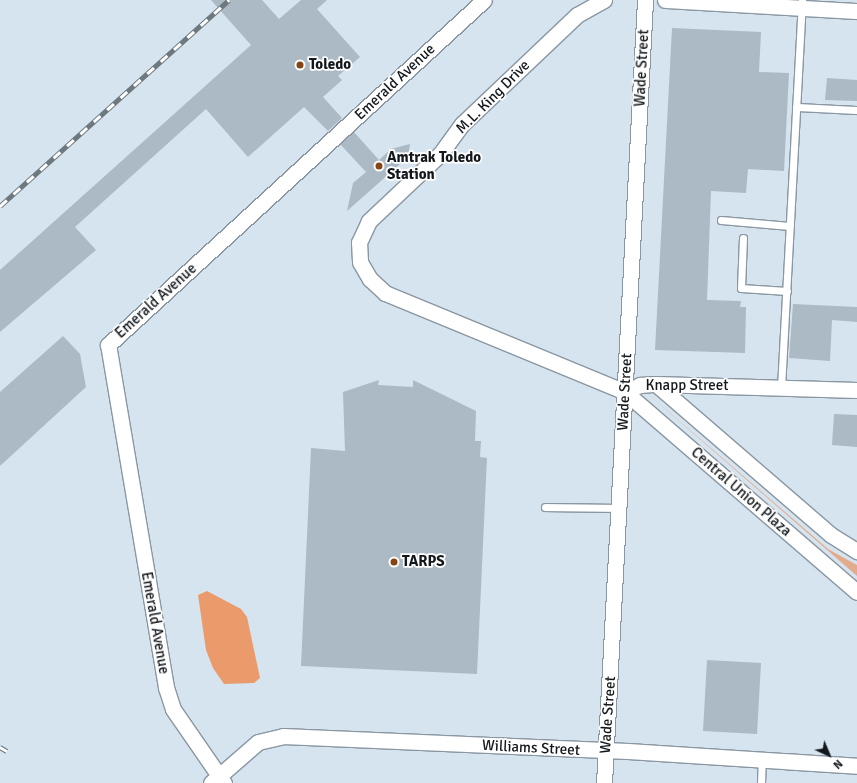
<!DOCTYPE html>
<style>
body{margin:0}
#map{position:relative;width:857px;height:783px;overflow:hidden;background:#d6e4f0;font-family:Signika,sans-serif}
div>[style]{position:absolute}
.green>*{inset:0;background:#e2ac8c}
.water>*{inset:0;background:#eb9b6b}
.building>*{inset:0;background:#abbac5}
.roads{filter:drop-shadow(1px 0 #8a97a2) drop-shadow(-1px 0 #8a97a2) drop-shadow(0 1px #8a97a2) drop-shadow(0 -1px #8a97a2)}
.lane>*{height:7px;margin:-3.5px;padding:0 3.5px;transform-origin:3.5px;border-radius:3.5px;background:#fff}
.street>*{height:15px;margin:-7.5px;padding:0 7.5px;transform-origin:7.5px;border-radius:7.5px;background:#fff}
.rail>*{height:4.5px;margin-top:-2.25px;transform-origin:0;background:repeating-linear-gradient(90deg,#fff 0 9px,#6e787f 0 18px);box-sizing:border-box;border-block:1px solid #6e787f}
.dots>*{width:11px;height:11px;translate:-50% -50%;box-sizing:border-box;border:2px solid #fff;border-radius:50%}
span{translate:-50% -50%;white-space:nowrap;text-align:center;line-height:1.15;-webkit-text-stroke:3.5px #fff;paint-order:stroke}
.poi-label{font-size:15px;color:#13181c;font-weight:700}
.left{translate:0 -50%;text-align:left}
.street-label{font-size:15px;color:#13181c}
.north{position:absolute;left:809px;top:735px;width:40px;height:40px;-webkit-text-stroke:3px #fff;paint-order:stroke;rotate:136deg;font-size:11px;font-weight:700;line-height:16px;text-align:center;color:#13181c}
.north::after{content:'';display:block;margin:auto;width:14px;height:18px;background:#13181c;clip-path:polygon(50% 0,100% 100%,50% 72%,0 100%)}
</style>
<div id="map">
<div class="green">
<i style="clip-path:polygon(640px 387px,828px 549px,857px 565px,857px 576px)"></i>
</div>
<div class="water">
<i style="clip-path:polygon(207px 591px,241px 609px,247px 617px,260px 678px,254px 683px,224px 684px,213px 668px,206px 650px,198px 595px)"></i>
</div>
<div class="building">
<i style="clip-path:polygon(211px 0,262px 0,279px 19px,301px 0,327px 0,317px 9px,360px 57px,338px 76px,342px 80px,323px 97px,342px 118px,328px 131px,304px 107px,248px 157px,206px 109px,75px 227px,96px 250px,0 332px,0 270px,251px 45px)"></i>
<i style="clip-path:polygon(672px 28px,761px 32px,759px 72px,789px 73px,784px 171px,748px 169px,746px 193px,711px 191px,707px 300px,741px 301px,740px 307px,746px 307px,745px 353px,655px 350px)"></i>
<i style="clip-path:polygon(827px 78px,857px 80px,857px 101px,825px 100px)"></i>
<i style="clip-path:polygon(354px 132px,379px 160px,391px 149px,410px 144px,408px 157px,347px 211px,353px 183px,366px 172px,340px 144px)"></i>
<i style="clip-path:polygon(793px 304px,857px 307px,857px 322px,832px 320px,830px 361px,789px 358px)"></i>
<i style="clip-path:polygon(63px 336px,80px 354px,86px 387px,0 466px,0 392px)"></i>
<i style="clip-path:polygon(379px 380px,378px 385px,413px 387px,413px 380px,476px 411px,475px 441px,481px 441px,480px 457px,487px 458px,477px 674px,301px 666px,311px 448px,345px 451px,343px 392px)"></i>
<i style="clip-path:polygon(834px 414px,857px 415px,857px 447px,832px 445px)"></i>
<i style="clip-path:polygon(707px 660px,761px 663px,757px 734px,703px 731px)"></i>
</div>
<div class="roads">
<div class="lane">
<i style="left:796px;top:107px;width:61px;rotate:2.8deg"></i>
<i style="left:721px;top:220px;width:69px;rotate:5deg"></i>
<i style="left:743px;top:238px;width:50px;rotate:92.3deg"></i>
<i style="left:741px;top:288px;width:46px;rotate:3.7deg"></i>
<i style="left:781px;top:388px;width:389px;rotate:-86.9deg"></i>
<i style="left:545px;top:507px;width:74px;rotate:0.8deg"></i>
<i style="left:761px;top:783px;width:24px;rotate:-88deg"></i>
</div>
<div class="street">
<i style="left:604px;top:0;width:31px;rotate:151deg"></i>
<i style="left:577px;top:15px;width:158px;rotate:136.5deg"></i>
<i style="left:462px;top:124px;width:37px;rotate:126deg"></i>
<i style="left:440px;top:154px;width:98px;rotate:136.7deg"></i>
<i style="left:369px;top:221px;width:23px;rotate:115deg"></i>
<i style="left:359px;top:242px;width:20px;rotate:87deg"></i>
<i style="left:360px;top:262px;width:20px;rotate:60deg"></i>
<i style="left:370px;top:279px;width:21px;rotate:43deg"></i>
<i style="left:385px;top:293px;width:260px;rotate:22.4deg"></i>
<i style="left:625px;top:392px;width:306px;rotate:40.8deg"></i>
<i style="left:665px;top:0;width:192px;rotate:3.3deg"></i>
<i style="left:656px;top:384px;width:231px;rotate:40.8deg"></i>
<i style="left:831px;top:535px;width:31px;rotate:32deg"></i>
<i style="left:625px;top:392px;width:17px;rotate:-25deg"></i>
<i style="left:640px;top:385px;width:16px;rotate:-4deg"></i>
<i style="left:656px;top:384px;width:201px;rotate:1.7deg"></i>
<i style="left:211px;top:783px;width:62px;rotate:-41.1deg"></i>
<i style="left:258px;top:742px;width:26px;rotate:-13deg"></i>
<i style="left:283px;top:736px;width:345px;rotate:2.5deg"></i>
<i style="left:628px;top:751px;width:229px;rotate:3.7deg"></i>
<i style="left:224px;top:783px;width:90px;rotate:-124.6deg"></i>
<i style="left:173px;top:709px;width:23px;rotate:-108deg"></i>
<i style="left:166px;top:687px;width:347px;rotate:-99.6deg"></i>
<i style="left:108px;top:345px;width:510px;rotate:-42.54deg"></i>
<i style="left:604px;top:783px;width:784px;rotate:-87deg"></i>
</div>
</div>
<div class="rail">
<i style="left:0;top:206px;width:308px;rotate:-42deg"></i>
<i style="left:0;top:747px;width:8px;rotate:30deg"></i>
</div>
<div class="dots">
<i style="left:300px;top:65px;background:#864314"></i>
<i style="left:379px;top:166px;background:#864314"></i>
<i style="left:394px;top:562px;background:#864314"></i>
</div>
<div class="poi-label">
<span class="left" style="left:309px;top:65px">Toledo</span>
<span class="left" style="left:387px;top:166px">Amtrak Toledo<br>Station</span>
<span class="left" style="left:402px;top:562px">TARPS</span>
</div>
<div class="street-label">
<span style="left:642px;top:68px;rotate:-87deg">Wade Street</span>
<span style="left:395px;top:82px;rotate:-43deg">Emerald Avenue</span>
<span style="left:493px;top:97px;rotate:-45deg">M.L. King Drive</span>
<span style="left:156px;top:301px;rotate:-42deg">Emerald Avenue</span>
<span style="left:687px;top:386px">Knapp Street</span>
<span style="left:625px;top:392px;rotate:-87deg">Wade Street</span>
<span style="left:741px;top:492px;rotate:41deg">Central Union Plaza</span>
<span style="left:155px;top:623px;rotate:80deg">Emerald Avenue</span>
<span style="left:608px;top:715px;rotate:-86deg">Wade Street</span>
<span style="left:531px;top:748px;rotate:3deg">Williams Street</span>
</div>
<div class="north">N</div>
</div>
